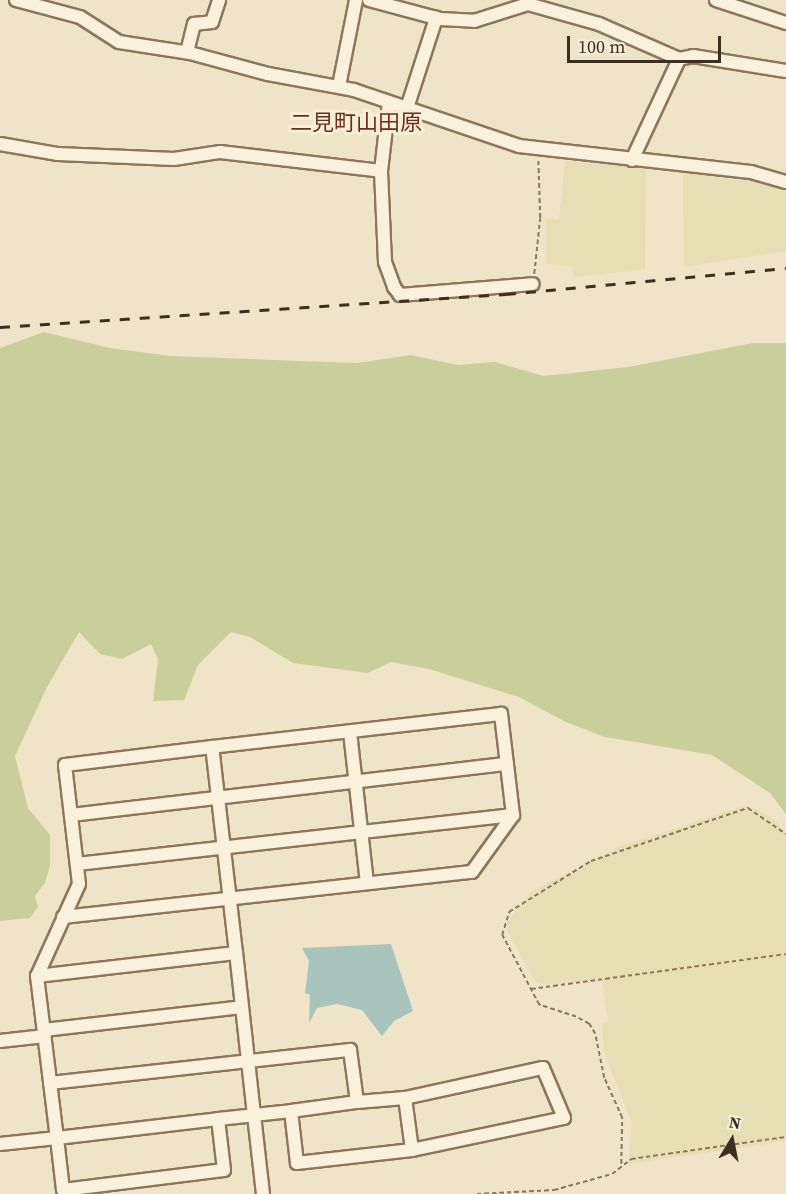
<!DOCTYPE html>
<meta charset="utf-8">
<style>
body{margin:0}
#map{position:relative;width:786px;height:1194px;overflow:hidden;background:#f0e4c8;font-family:"Source Serif 4","Noto Sans JP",serif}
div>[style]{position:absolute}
.farmland>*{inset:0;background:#e6deb5}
.green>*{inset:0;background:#c9cf9b}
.water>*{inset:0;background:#a9c4bc}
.path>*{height:1.5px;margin-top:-0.75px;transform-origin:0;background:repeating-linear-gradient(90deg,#8d765c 0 4.5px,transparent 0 7.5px)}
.roads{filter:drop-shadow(2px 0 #8d765c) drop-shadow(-2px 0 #8d765c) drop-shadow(0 2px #8d765c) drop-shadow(0 -2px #8d765c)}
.minor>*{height:12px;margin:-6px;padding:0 6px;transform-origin:6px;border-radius:6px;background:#faf1dc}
.rail>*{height:3px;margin-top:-1.5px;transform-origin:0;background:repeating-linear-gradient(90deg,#3d2e20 0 10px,transparent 0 20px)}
span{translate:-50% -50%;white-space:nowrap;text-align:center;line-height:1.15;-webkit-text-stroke:6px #f7eed8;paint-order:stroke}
.quarter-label{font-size:22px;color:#6b2e1e}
.north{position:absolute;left:702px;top:1110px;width:60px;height:60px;-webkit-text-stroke:4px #f7eed8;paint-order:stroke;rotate:10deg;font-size:16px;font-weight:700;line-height:24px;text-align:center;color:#3d2e20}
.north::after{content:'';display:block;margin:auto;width:21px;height:27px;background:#3d2e20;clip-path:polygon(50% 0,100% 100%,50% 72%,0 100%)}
.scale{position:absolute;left:567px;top:36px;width:154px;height:27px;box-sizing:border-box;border:3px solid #3d2e20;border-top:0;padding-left:8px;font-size:18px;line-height:21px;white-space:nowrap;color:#3d2e20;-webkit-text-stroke:4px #f7eed8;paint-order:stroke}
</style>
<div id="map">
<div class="farmland">
<i style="clip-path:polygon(565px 161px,646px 168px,645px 269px,574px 277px,571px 266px,546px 264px,546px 219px,559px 219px)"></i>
<i style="clip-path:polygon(683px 170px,729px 173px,786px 187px,786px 251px,684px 267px)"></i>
<i style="clip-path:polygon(741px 807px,756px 809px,776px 821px,786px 835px,786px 1141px,628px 1164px,632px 1123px,604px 1052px,602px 1025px,608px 1022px,602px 978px,547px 985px,535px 981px,507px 931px,507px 923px,531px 892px,618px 847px)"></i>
</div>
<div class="green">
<i style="clip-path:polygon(44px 332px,110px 348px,170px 356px,357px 363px,411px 355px,458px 365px,495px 362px,543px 376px,628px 367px,753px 343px,786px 343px,786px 814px,770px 793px,712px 755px,605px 737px,566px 722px,519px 697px,429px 669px,391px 662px,368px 673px,293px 663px,250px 637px,231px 632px,198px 665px,184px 700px,153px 701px,158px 659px,151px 644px,122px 659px,100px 654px,79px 632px,47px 687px,15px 756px,28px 808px,50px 835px,50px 866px,45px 883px,35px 896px,38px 907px,30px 918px,0 921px,0 348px)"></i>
</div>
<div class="water">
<i style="clip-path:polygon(391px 944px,413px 1011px,394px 1021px,382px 1036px,362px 1010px,337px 1004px,317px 1008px,309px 1023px,310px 995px,305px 993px,309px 961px,302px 948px)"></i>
</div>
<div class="path">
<i style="left:534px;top:274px;width:56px;rotate:-83.9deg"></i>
<i style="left:540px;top:218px;width:59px;rotate:-91.9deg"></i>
<i style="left:531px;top:989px;width:257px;rotate:-7.8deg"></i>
<i style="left:621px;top:1164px;width:46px;rotate:-88.8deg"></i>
<i style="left:622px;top:1118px;width:44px;rotate:-114.2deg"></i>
<i style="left:604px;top:1078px;width:45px;rotate:-101.6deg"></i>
<i style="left:595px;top:1034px;width:12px;rotate:-121deg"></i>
<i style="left:589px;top:1024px;width:15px;rotate:-152deg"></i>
<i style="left:576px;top:1017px;width:39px;rotate:-162deg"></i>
<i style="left:539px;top:1005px;width:79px;rotate:-117.9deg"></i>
<i style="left:502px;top:935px;width:24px;rotate:-73deg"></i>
<i style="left:509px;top:912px;width:97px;rotate:-31.9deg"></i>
<i style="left:591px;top:861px;width:166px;rotate:-18.7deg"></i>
<i style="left:748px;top:808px;width:46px;rotate:34.4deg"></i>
<i style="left:477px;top:1194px;width:77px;rotate:-3deg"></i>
<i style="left:554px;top:1190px;width:60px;rotate:-15.4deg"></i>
<i style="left:612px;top:1174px;width:24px;rotate:-38deg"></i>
<i style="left:631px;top:1159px;width:157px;rotate:-8.1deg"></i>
</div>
<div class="roads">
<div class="minor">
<i style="left:16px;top:0;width:66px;rotate:14.9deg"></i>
<i style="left:80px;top:17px;width:46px;rotate:32.7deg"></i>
<i style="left:119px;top:42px;width:72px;rotate:8.8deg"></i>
<i style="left:190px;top:53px;width:81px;rotate:15.1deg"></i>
<i style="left:268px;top:74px;width:87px;rotate:10.5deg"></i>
<i style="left:354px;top:90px;width:174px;rotate:18.7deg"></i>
<i style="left:519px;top:146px;width:233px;rotate:6.4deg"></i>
<i style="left:751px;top:172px;width:36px;rotate:16deg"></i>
<i style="left:369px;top:0;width:73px;rotate:15deg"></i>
<i style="left:440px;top:19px;width:34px;rotate:3deg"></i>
<i style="left:474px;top:21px;width:57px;rotate:-17.5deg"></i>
<i style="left:528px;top:4px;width:74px;rotate:15.7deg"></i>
<i style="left:599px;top:24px;width:87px;rotate:23.6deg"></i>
<i style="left:716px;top:0;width:74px;rotate:18.2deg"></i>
<i style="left:187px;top:52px;width:29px;rotate:-76deg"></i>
<i style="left:194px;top:24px;width:18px;rotate:-6deg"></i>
<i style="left:212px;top:22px;width:23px;rotate:-72deg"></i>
<i style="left:339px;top:86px;width:88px;rotate:-78.8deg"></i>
<i style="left:389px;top:102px;width:69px;rotate:96.6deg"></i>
<i style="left:381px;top:171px;width:91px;rotate:87.5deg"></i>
<i style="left:385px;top:262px;width:27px;rotate:70deg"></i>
<i style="left:394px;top:287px;width:10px;rotate:53deg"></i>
<i style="left:400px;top:295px;width:133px;rotate:-4.7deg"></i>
<i style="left:407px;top:108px;width:95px;rotate:-72.1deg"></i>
<i style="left:0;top:144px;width:59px;rotate:9.8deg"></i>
<i style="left:58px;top:154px;width:116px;rotate:2.5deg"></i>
<i style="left:174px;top:159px;width:47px;rotate:-8.7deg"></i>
<i style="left:220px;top:152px;width:162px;rotate:6.7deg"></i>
<i style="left:632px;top:160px;width:111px;rotate:-65deg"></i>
<i style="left:679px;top:59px;width:14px;rotate:-12deg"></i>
<i style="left:693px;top:56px;width:94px;rotate:9.2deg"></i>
<i style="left:350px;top:732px;width:152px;rotate:83.6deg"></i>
<i style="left:71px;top:815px;width:439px;rotate:-6.7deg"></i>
<i style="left:77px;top:864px;width:439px;rotate:-6.4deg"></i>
<i style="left:63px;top:917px;width:411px;rotate:-6.3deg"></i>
<i style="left:472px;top:872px;width:70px;rotate:-54.3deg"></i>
<i style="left:513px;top:815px;width:102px;rotate:-96.8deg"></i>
<i style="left:501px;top:714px;width:291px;rotate:173.5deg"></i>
<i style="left:37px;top:976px;width:200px;rotate:-6.6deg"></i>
<i style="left:44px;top:1030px;width:199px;rotate:-6.6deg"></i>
<i style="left:0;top:1041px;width:45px;rotate:-6.3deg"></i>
<i style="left:50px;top:1083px;width:302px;rotate:-6.3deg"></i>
<i style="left:350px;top:1050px;width:52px;rotate:82.3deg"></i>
<i style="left:405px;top:1098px;width:52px;rotate:82.3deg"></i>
<i style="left:0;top:1144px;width:57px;rotate:-6deg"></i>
<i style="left:57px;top:1138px;width:52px;rotate:83.4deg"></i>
<i style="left:63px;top:1190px;width:162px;rotate:-7.1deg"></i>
<i style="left:224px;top:1170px;width:51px;rotate:-96.7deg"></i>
<i style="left:263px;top:1194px;width:80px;rotate:-96.5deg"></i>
<i style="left:254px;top:1115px;width:163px;rotate:-96.3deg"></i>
<i style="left:236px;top:953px;width:207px;rotate:-96.6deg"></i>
<i style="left:212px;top:747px;width:148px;rotate:173deg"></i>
<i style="left:65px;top:765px;width:120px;rotate:83.3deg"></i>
<i style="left:79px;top:884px;width:101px;rotate:114.5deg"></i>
<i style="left:37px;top:976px;width:163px;rotate:83deg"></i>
<i style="left:57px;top:1138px;width:162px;rotate:-6.7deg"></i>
<i style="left:218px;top:1119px;width:36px;rotate:-6deg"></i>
<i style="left:254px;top:1115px;width:37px;rotate:-6deg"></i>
<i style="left:291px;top:1111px;width:67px;rotate:-7.8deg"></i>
<i style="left:357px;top:1102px;width:48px;rotate:-4.8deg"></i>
<i style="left:405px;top:1098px;width:141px;rotate:-12.3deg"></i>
<i style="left:543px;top:1068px;width:54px;rotate:67.2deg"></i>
<i style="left:564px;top:1118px;width:155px;rotate:168.1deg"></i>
<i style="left:412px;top:1150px;width:116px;rotate:173.6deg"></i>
<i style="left:297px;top:1163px;width:52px;rotate:-96.6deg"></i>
</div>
</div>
<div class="rail">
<i style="left:0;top:327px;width:507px;rotate:-3.73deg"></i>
<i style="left:506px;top:294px;width:281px;rotate:-5.3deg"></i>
</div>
<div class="quarter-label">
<span style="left:356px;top:123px">二見町山田原</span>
</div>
<div class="north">N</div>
<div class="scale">100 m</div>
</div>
